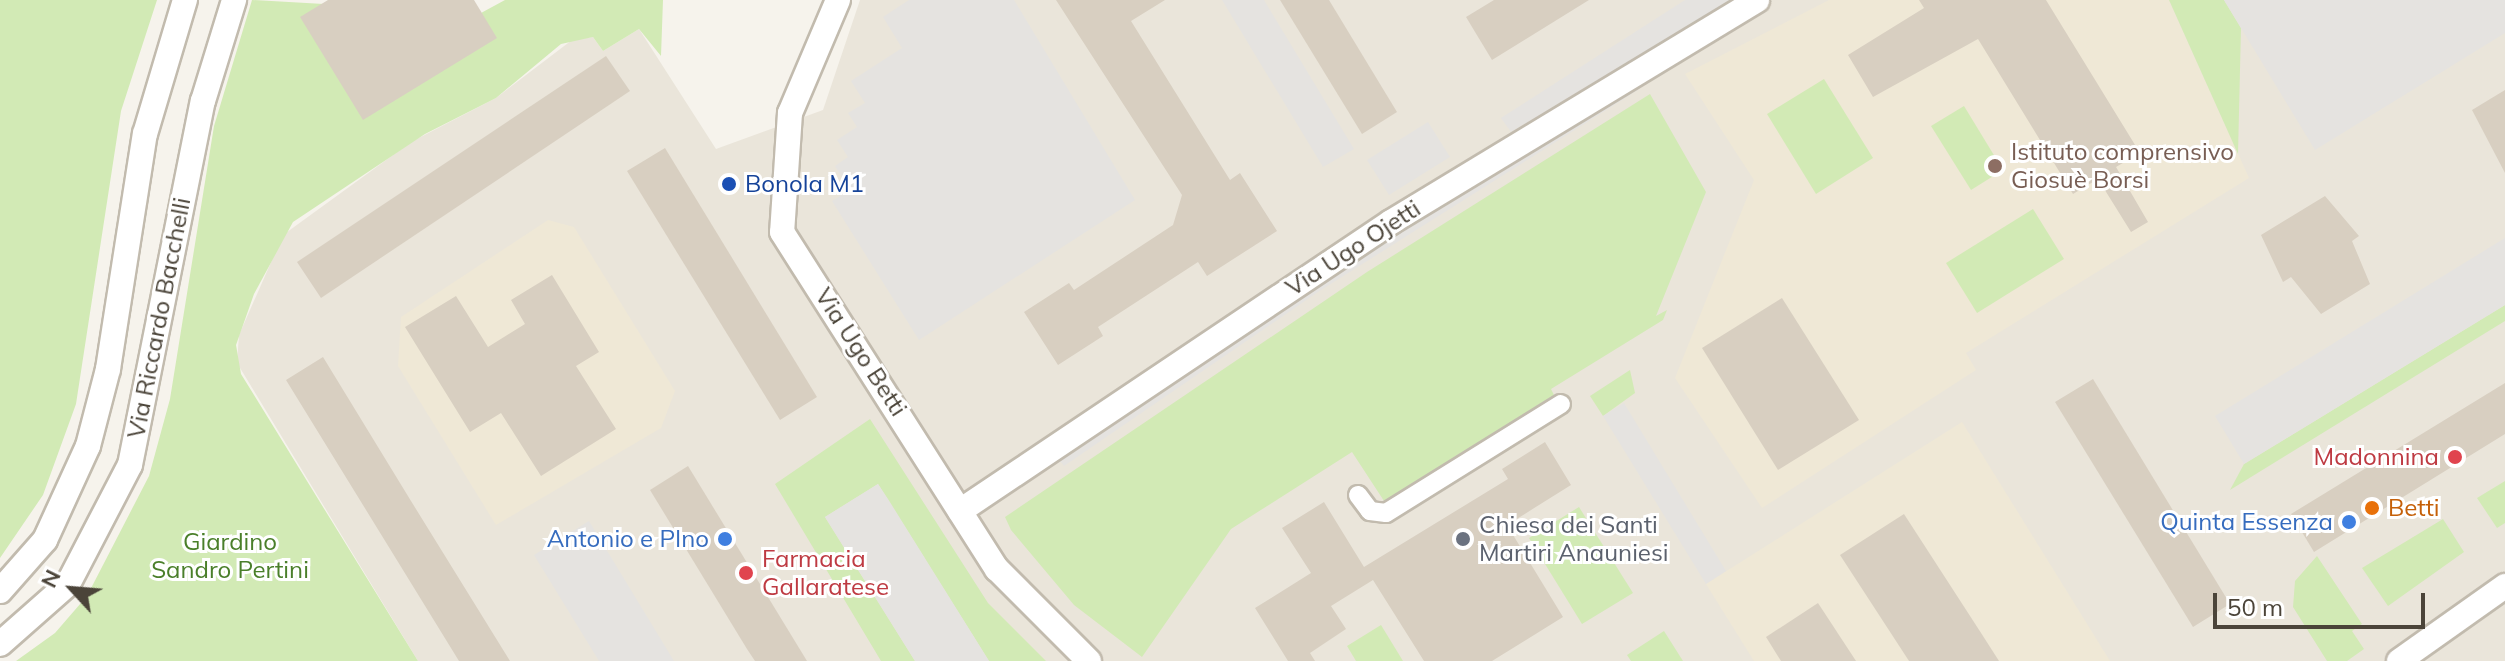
<!DOCTYPE html>
<meta charset="utf-8">
<style>
body{margin:0}
#map{position:relative;width:2505px;height:661px;overflow:hidden;background:#f6f3ec;font-family:Mulish,sans-serif}
div>[style]{position:absolute}
.residential>*{inset:0;background:#eae5da}
.education>*{inset:0;background:#efe8d6}
.green>*{inset:0;background:#d2eab5}
.parking>*{inset:0;background:#e5e3e0}
.building>*{inset:0;background:#d8cfc1}
.roads{filter:drop-shadow(2px 0 #c2bbae) drop-shadow(-2px 0 #c2bbae) drop-shadow(0 2px #c2bbae) drop-shadow(0 -2px #c2bbae)}
.pedestrian>*{height:18px;margin:-9px;padding:0 9px;transform-origin:9px;border-radius:9px;background:#fff}
.minor>*{height:24px;margin:-12px;padding:0 12px;transform-origin:12px;border-radius:12px;background:#fff}
.dots>*{width:22px;height:22px;translate:-50% -50%;box-sizing:border-box;border:4px solid #fff;border-radius:50%}
span{translate:-50% -50%;white-space:nowrap;text-align:center;line-height:1.15;-webkit-text-stroke:6px #fff;paint-order:stroke}
.education-label{font-size:24px;color:#785e54}
.left{translate:0 -50%;text-align:left}
.transit-label{font-size:24px;color:#164399}
.street-label{font-size:24px;color:#4b4439}
.health-label{font-size:24px;color:#be3a42}
.right{translate:-100% -50%;text-align:right}
.food-label{font-size:24px;color:#c56008}
.shop-label{font-size:24px;color:#366cbe}
.worship-label{font-size:24px;color:#5b616d}
.park-label{font-size:24px;color:#4a7f2a}
.north{position:absolute;left:32px;top:549px;width:80px;height:80px;-webkit-text-stroke:6px #fff;paint-order:stroke;rotate:296deg;font-size:22px;font-weight:700;line-height:32px;text-align:center;color:#4b4439}
.north::after{content:'';display:block;margin:auto;width:28px;height:36px;background:#4b4439;clip-path:polygon(50% 0,100% 100%,50% 72%,0 100%)}
.scale{position:absolute;left:2213px;top:593px;width:212px;height:36px;box-sizing:border-box;border:4px solid #4b4439;border-top:0;padding-left:10px;font-size:24px;line-height:28px;white-space:nowrap;color:#4b4439;-webkit-text-stroke:6px #fff;paint-order:stroke}
</style>
<div id="map">
<div class="residential">
<i style="clip-path:polygon(860px 0,2505px 0,2505px 661px,418px 661px,237px 363px,239px 335px,283px 235px,411px 142px,496px 98px,572px 40px,593px 37px,603px 51px,639px 29px,716px 149px,823px 110px)"></i>
</div>
<div class="education">
<i style="clip-path:polygon(1829px 0,2169px 0,2249px 178px,1966px 353px,1976px 370px,1762px 508px,1675px 378px,1754px 180px,1685px 74px)"></i>
<i style="clip-path:polygon(548px 220px,574px 227px,675px 391px,661px 428px,496px 525px,398px 366px,401px 317px)"></i>
<i style="clip-path:polygon(1962px 422px,2110px 661px,1754px 661px,1706px 584px)"></i>
</div>
<div class="green">
<i style="clip-path:polygon(0 0,157px 0,121px 111px,76px 404px,43px 495px,0 558px)"></i>
<i style="clip-path:polygon(252px 0,481px 13px,505px 0,663px 0,661px 56px,639px 29px,603px 51px,593px 37px,561px 44px,496px 98px,425px 134px,293px 222px,254px 294px,236px 345px,241px 374px,418px 661px,16px 661px,55px 633px,87px 596px,149px 476px,170px 399px,214px 126px)"></i>
<i style="clip-path:polygon(2169px 0,2224px 0,2241px 28px,2238px 154px)"></i>
<i style="clip-path:polygon(1824px 79px,1873px 158px,1816px 194px,1767px 114px)"></i>
<i style="clip-path:polygon(1650px 94px,1706px 192px,1656px 316px,1667px 310px,1663px 320px,1551px 389px,1556px 399px,1386px 504px,1352px 452px,1231px 529px,1142px 657px,1074px 605px,1011px 530px,1005px 517px,1367px 272px)"></i>
<i style="clip-path:polygon(1964px 106px,2003px 170px,1971px 190px,1931px 126px)"></i>
<i style="clip-path:polygon(2033px 209px,2064px 259px,1977px 313px,1946px 263px)"></i>
<i style="clip-path:polygon(2505px 305px,2505px 321px,2230px 490px,2244px 464px)"></i>
<i style="clip-path:polygon(1630px 370px,1635px 393px,1603px 416px,1590px 396px)"></i>
<i style="clip-path:polygon(870px 419px,988px 603px,1046px 661px,989px 661px,878px 484px,825px 517px,915px 661px,881px 661px,775px 484px)"></i>
<i style="clip-path:polygon(2505px 481px,2505px 523px,2497px 528px,2477px 498px)"></i>
<i style="clip-path:polygon(1579px 507px,1633px 593px,1582px 624px,1529px 538px)"></i>
<i style="clip-path:polygon(2443px 519px,2464px 552px,2388px 606px,2362px 568px)"></i>
<i style="clip-path:polygon(2317px 556px,2362px 624px,2352px 631px,2364px 649px,2347px 661px,2327px 661px,2293px 607px,2295px 581px)"></i>
<i style="clip-path:polygon(1381px 625px,1403px 661px,1356px 661px,1347px 646px)"></i>
<i style="clip-path:polygon(1664px 631px,1683px 661px,1631px 661px,1627px 655px)"></i>
</div>
<div class="parking">
<i style="clip-path:polygon(909px 0,1014px 0,1135px 200px,919px 340px,832px 201px,850px 190px,835px 166px,848px 157px,837px 140px,857px 127px,848px 113px,865px 103px,851px 81px,902px 48px,883px 17px)"></i>
<i style="clip-path:polygon(1222px 0,1264px 0,1354px 149px,1323px 167px)"></i>
<i style="clip-path:polygon(1685px 0,1732px 0,1511px 132px,1501px 118px)"></i>
<i style="clip-path:polygon(2224px 0,2505px 0,2505px 33px,2315px 150px)"></i>
<i style="clip-path:polygon(1634px 85px,1638px 90px,1318px 292px,1064px 466px,1059px 460px,1329px 276px)"></i>
<i style="clip-path:polygon(1428px 122px,1450px 157px,1389px 195px,1367px 160px)"></i>
<i style="clip-path:polygon(2505px 238px,2505px 305px,2244px 464px,2215px 416px)"></i>
<i style="clip-path:polygon(1624px 403px,1726px 571px,1706px 584px,1603px 416px)"></i>
<i style="clip-path:polygon(878px 484px,888px 499px,989px 661px,915px 661px,825px 517px)"></i>
<i style="clip-path:polygon(589px 521px,674px 661px,599px 661px,534px 555px)"></i>
</div>
<div class="building">
<i style="clip-path:polygon(328px 0,474px 0,497px 38px,363px 120px,300px 17px)"></i>
<i style="clip-path:polygon(1056px 0,1165px 0,1131px 21px,1230px 180px,1240px 173px,1277px 231px,1207px 276px,1198px 262px,1098px 327px,1103px 336px,1058px 365px,1024px 312px,1069px 283px,1074px 290px,1173px 225px,1182px 195px)"></i>
<i style="clip-path:polygon(1280px 0,1329px 0,1397px 112px,1362px 134px)"></i>
<i style="clip-path:polygon(1494px 0,1589px 0,1492px 60px,1466px 17px)"></i>
<i style="clip-path:polygon(1919px 0,2046px 0,2140px 153px,2116px 167px,2148px 222px,2131px 232px,2098px 179px,2073px 194px,1978px 39px,1873px 97px,1848px 55px,1924px 8px)"></i>
<i style="clip-path:polygon(606px 56px,630px 91px,321px 298px,297px 262px)"></i>
<i style="clip-path:polygon(2505px 90px,2505px 173px,2472px 110px)"></i>
<i style="clip-path:polygon(665px 148px,817px 397px,780px 420px,627px 171px)"></i>
<i style="clip-path:polygon(2325px 196px,2359px 236px,2352px 241px,2370px 284px,2321px 314px,2291px 277px,2283px 282px,2261px 235px)"></i>
<i style="clip-path:polygon(552px 275px,599px 352px,576px 366px,616px 429px,541px 476px,501px 413px,470px 432px,405px 327px,456px 296px,488px 347px,525px 324px,511px 300px)"></i>
<i style="clip-path:polygon(1782px 298px,1859px 420px,1778px 470px,1702px 348px)"></i>
<i style="clip-path:polygon(323px 357px,411px 501px,510px 661px,459px 661px,286px 380px)"></i>
<i style="clip-path:polygon(2093px 379px,2230px 604px,2193px 627px,2055px 402px)"></i>
<i style="clip-path:polygon(2505px 383px,2505px 434px,2314px 552px,2291px 514px)"></i>
<i style="clip-path:polygon(1545px 442px,1571px 485px,1507px 525px,1563px 617px,1492px 661px,1424px 661px,1373px 580px,1331px 606px,1346px 629px,1310px 653px,1315px 661px,1288px 661px,1255px 608px,1311px 573px,1282px 528px,1324px 502px,1364px 567px,1508px 479px,1502px 469px)"></i>
<i style="clip-path:polygon(688px 466px,807px 661px,755px 661px,747px 649px,650px 490px)"></i>
<i style="clip-path:polygon(1904px 514px,1983px 636px,1999px 661px,1909px 661px,1840px 555px)"></i>
<i style="clip-path:polygon(1818px 603px,1856px 661px,1781px 661px,1766px 637px)"></i>
</div>
<div class="roads">
<div class="pedestrian">
<i style="left:1358px;top:495px;width:20px;rotate:53deg"></i>
<i style="left:1370px;top:511px;width:16px;rotate:7deg"></i>
<i style="left:1386px;top:513px;width:206px;rotate:-31.9deg"></i>
</div>
<div class="minor">
<i style="left:838px;top:0;width:123px;rotate:113deg"></i>
<i style="left:790px;top:113px;width:119px;rotate:93.8deg"></i>
<i style="left:782px;top:232px;width:400px;rotate:57.5deg"></i>
<i style="left:997px;top:569px;width:130px;rotate:45deg"></i>
<i style="left:960px;top:511px;width:519px;rotate:-33.84deg"></i>
<i style="left:1391px;top:222px;width:428px;rotate:-31.2deg"></i>
<i style="left:0;top:591px;width:68px;rotate:-48.6deg"></i>
<i style="left:45px;top:540px;width:103px;rotate:-65.4deg"></i>
<i style="left:88px;top:446px;width:80px;rotate:-75.4deg"></i>
<i style="left:108px;top:369px;width:238px;rotate:-81.1deg"></i>
<i style="left:145px;top:134px;width:140px;rotate:-73.4deg"></i>
<i style="left:0;top:644px;width:91px;rotate:-41.4deg"></i>
<i style="left:68px;top:584px;width:134px;rotate:-62.5deg"></i>
<i style="left:130px;top:465px;width:371px;rotate:-78.7deg"></i>
<i style="left:203px;top:101px;width:106px;rotate:-72.9deg"></i>
<i style="left:2399px;top:661px;width:130px;rotate:-35.3deg"></i>
</div>
</div>
<div class="dots">
<i style="left:1995px;top:166px;background:#8d6e63"></i>
<i style="left:729px;top:184px;background:#1a4fb4"></i>
<i style="left:2455px;top:457px;background:#e0444e"></i>
<i style="left:2372px;top:508px;background:#e8710a"></i>
<i style="left:2349px;top:522px;background:#3f7fe0"></i>
<i style="left:725px;top:539px;background:#3f7fe0"></i>
<i style="left:1463px;top:539px;background:#6b7280"></i>
<i style="left:746px;top:573px;background:#e0444e"></i>
</div>
<div class="education-label">
<span class="left" style="left:2011px;top:166px">Istituto comprensivo<br>Giosuè Borsi</span>
</div>
<div class="transit-label">
<span class="left" style="left:745px;top:184px">Bonola M1</span>
</div>
<div class="street-label">
<span style="left:1353px;top:248px;rotate:-33deg">Via Ugo Ojetti</span>
<span style="left:159px;top:318px;rotate:-79deg">Via Riccardo Bacchelli</span>
<span style="left:861px;top:352px;rotate:57deg">Via Ugo Betti</span>
</div>
<div class="health-label">
<span class="right" style="left:2439px;top:457px">Madonnina</span>
<span class="left" style="left:762px;top:573px">Farmacia<br>Gallaratese</span>
</div>
<div class="food-label">
<span class="left" style="left:2388px;top:508px">Betti</span>
</div>
<div class="shop-label">
<span class="right" style="left:2333px;top:522px">Quinta Essenza</span>
<span class="right" style="left:709px;top:539px">Antonio e PIno</span>
</div>
<div class="worship-label">
<span class="left" style="left:1479px;top:539px">Chiesa dei Santi<br>Martiri Anauniesi</span>
</div>
<div class="park-label">
<span style="left:230px;top:556px">Giardino<br>Sandro Pertini</span>
</div>
<div class="north">N</div>
<div class="scale">50 m</div>
</div>
